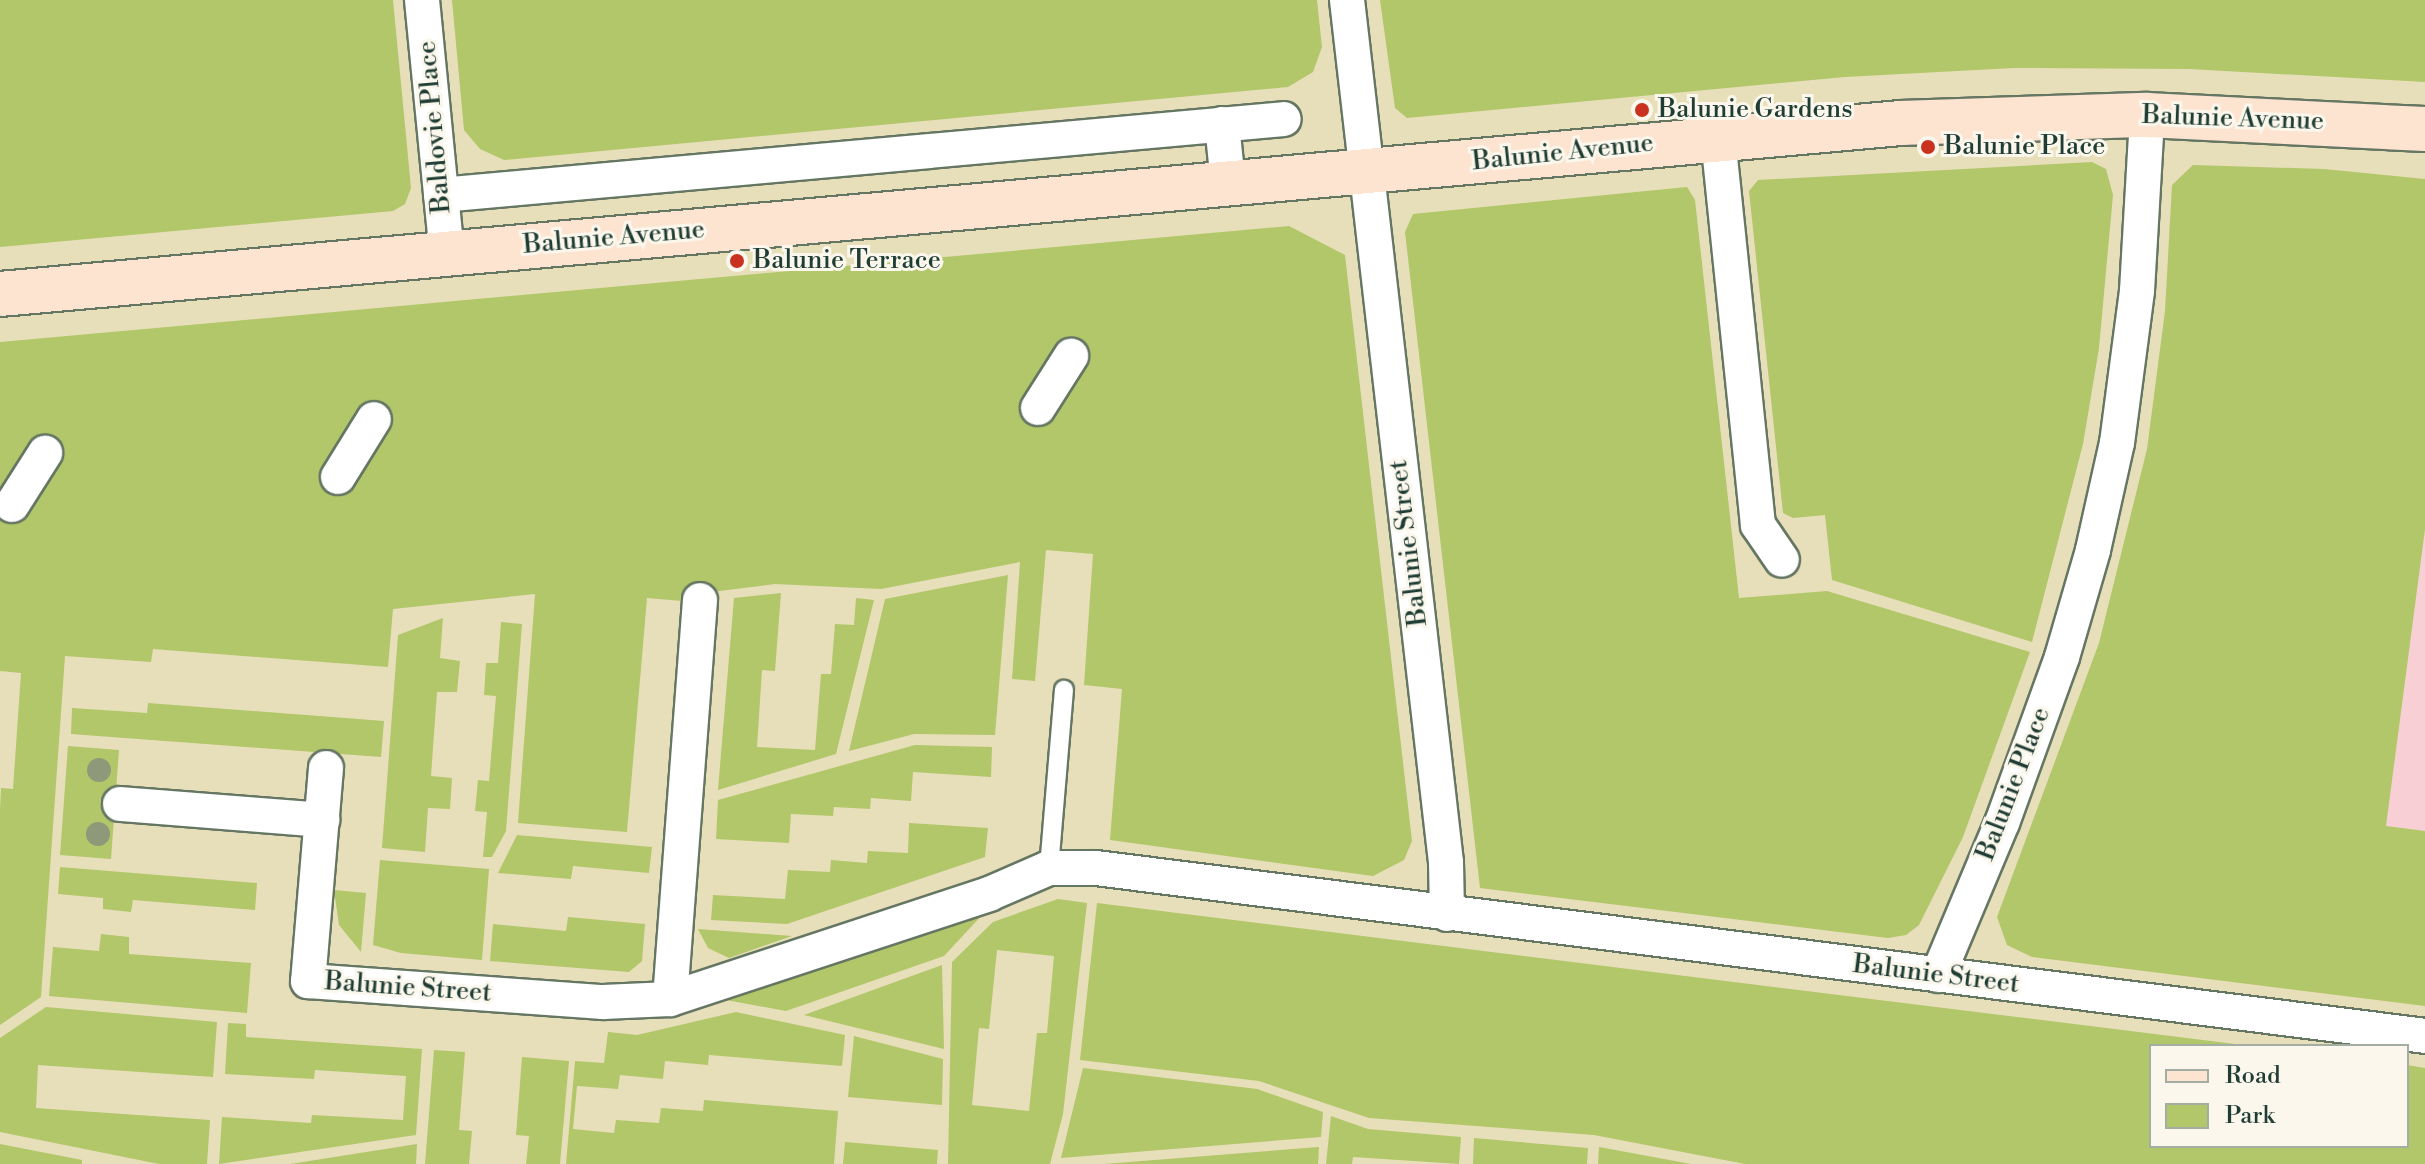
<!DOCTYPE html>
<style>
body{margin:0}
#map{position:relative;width:2425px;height:1164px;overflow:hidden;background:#e7dfb9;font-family:"Libre Bodoni",serif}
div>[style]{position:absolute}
.built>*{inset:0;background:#f7cfd5}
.green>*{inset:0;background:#b2c66a}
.roads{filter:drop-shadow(2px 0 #657663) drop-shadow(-2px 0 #657663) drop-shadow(0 2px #657663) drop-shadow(0 -2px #657663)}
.lane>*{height:18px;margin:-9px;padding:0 9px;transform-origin:9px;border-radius:9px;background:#fff}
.street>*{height:34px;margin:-17px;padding:0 17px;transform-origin:17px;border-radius:17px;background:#fff}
.secondary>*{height:44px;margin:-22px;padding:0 22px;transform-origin:22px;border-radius:22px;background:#fde4d1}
.trees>*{width:24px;height:24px;margin:-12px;border-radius:50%;background:#8d9978}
.dots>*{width:22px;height:22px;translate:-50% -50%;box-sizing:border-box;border:4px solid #fbf7ec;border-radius:50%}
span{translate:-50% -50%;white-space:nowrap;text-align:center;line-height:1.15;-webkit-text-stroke:6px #fbf7ec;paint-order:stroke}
.poi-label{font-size:26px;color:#1f3d34}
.left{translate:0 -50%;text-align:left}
.street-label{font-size:26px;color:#1f3d34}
.legend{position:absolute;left:2149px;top:1044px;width:260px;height:104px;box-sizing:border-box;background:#fbf7ec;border:2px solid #a3ada2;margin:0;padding:10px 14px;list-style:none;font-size:24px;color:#1f3d34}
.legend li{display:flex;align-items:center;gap:16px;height:40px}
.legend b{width:40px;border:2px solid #a3ada2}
</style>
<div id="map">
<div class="built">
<i style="clip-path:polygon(2425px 529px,2425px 831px,2386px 826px)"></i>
</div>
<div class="green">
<i style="clip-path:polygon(0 0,393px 0,411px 188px,405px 204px,393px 211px,0 247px)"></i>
<i style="clip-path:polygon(452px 0,1317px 0,1322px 47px,1313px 72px,1288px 87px,504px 160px,480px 149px,464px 130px)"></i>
<i style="clip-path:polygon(1380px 0,2425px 0,2425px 82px,2189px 69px,2014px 68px,1845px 77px,1407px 118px,1395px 108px)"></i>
<i style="clip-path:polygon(2092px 162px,2106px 169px,2113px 195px,2099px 348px,2083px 444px,2032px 642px,1832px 580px,1825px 515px,1793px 518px,1783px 513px,1749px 191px,1758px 180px)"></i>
<i style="clip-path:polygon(2193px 165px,2324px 169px,2425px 179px,2425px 529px,2386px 826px,2425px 831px,2425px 1006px,2032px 957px,2007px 945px,1997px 917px,2099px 643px,2147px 449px,2165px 311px,2172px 185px)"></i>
<i style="clip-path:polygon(1687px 187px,1695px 200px,1739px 598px,1827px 591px,2030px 652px,1963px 837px,1919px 925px,1906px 935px,1888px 938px,1480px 888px,1405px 232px,1413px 214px)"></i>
<i style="clip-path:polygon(1289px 226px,1345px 255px,1412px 841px,1404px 860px,1373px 876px,1110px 840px,1122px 689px,1084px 685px,1093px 554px,1046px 550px,1035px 681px,1012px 679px,1020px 562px,881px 589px,775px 584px,703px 593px,682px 601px,647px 598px,627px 832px,518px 823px,535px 594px,393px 609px,388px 667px,153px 649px,151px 662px,65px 656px,41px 997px,0 1025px,0 810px,1px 788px,13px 789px,21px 673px,0 671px,0 342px)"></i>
<i style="clip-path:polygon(1008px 575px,995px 735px,914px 734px,849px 751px,885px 599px)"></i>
<i style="clip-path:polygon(781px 593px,775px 671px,762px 670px,757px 747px,815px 750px,821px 674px,831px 674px,835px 624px,854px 625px,856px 598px,874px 600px,836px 754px,718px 790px,734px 598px)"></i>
<i style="clip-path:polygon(443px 618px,440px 658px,460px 661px,457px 692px,437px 692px,431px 776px,452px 778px,450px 809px,428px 808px,425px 852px,382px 848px,398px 635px)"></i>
<i style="clip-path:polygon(501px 622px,522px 624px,506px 831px,492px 857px,483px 857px,487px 812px,475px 811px,478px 780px,489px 781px,496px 696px,484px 695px,486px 663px,498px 663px)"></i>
<i style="clip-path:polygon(148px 703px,384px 721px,381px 757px,71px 734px,72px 708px,147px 713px)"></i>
<i style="clip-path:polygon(915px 745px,992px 747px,991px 777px,913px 772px,911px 801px,871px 798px,870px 809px,834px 807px,833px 816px,791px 814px,789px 843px,716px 839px,718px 800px)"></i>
<i style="clip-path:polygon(68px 746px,119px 750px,111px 859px,60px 855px)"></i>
<i style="clip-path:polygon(909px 823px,988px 828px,985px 857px,787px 924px,711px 920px,713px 895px,785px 899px,788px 870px,830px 872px,831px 860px,867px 863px,868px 851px,908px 853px)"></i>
<i style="clip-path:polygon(517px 835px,652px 847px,649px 873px,573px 866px,571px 879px,498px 873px)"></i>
<i style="clip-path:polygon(380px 860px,489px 869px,482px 960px,401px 953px,373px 945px)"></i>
<i style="clip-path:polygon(60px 867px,257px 883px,255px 910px,133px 900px,131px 912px,103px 909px,103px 898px,58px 894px)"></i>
<i style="clip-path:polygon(334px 890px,366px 893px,361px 952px,339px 925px)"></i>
<i style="clip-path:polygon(evenodd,1058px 899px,1087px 903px,1063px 1114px,1050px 1164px,948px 1164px,952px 962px,993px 922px,1058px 899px,997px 950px,1054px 956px,1047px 1033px,1037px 1033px,1029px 1111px,972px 1105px,979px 1028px,989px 1029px,997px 950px)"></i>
<i style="clip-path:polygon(1097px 903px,2251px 1046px,2151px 1046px,2151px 1146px,2407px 1146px,2407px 1065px,2425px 1068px,2425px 1164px,1745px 1164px,1594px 1135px,1369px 1118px,1259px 1081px,1080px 1060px)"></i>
<i style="clip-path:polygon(983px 914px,944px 956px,786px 1011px,726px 1000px)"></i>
<i style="clip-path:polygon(568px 917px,645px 924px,642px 961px,629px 972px,490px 961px,493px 924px,566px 931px)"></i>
<i style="clip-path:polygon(698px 929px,792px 936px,729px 958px,708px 948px)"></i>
<i style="clip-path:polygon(101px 934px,129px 937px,129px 954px,251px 963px,247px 1013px,49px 996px,53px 947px,99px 951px)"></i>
<i style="clip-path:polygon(942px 965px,944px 1049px,804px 1015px)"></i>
<i style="clip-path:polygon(46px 1007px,217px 1022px,213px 1077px,38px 1065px,36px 1108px,210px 1120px,207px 1164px,159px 1164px,0 1132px,0 1038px)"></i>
<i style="clip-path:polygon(736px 1012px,845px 1035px,842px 1066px,709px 1055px,708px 1065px,665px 1061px,663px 1079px,620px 1075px,618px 1089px,577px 1086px,573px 1129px,614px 1133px,616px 1120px,659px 1123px,661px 1108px,703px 1111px,704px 1100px,838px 1111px,834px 1164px,566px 1164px,575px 1061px,604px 1063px,608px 1032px,637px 1035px)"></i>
<i style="clip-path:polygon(228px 1023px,246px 1024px,246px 1037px,422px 1049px,416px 1135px,219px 1164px,222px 1117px,311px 1123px,312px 1115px,403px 1120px,406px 1076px,315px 1070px,314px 1079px,225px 1074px)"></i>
<i style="clip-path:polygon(854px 1036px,943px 1059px,942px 1105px,848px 1097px)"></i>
<i style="clip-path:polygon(434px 1050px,465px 1052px,459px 1130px,472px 1131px,469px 1164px,425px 1164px)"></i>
<i style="clip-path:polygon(522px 1057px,569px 1061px,560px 1164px,526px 1164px,529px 1136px,516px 1135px)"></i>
<i style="clip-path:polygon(1083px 1068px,1257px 1089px,1323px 1112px,1321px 1137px,1061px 1158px)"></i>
<i style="clip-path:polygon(1331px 1116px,1368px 1129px,1461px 1137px,1459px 1164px,1353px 1157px,1352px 1164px,1326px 1164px)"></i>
<i style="clip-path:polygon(1474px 1138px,1588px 1148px,1587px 1164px,1473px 1164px)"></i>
<i style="clip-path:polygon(845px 1142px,938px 1150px,937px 1164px,843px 1164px)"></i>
<i style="clip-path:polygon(0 1144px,82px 1160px,82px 1164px,0 1164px)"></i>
<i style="clip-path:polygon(417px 1144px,416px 1164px,290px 1164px)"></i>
<i style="clip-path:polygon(1319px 1147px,1318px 1164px,1104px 1164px)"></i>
<i style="clip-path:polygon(1599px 1147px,1691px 1164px,1598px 1164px)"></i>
</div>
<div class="roads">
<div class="lane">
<i style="left:1049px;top:868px;width:179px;rotate:-85.2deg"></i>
</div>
<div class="street">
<i style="left:422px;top:0;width:255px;rotate:84.4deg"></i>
<i style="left:1347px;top:0;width:868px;rotate:83.45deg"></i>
<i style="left:1446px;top:862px;width:52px;rotate:88.9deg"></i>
<i style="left:1222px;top:124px;width:59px;rotate:84.2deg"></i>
<i style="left:1718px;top:138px;width:389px;rotate:84.1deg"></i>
<i style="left:1758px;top:525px;width:42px;rotate:55.6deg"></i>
<i style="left:441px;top:195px;width:846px;rotate:-5.15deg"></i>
<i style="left:1038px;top:408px;width:62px;rotate:-57.6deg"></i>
<i style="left:338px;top:477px;width:68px;rotate:-58.2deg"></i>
<i style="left:12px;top:505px;width:62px;rotate:-57.6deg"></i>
<i style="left:326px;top:768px;width:214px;rotate:94.8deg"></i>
<i style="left:308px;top:981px;width:296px;rotate:4.1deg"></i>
<i style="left:603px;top:1002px;width:67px;rotate:-2.6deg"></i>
<i style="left:670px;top:999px;width:336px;rotate:-18.2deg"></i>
<i style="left:989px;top:894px;width:65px;rotate:-23.4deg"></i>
<i style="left:1049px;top:868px;width:47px"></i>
<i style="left:1096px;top:868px;width:1340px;rotate:7.2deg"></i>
<i style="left:120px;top:804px;width:203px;rotate:4.5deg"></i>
<i style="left:1938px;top:975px;width:165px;rotate:-67.2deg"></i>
<i style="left:2002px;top:823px;width:177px;rotate:-70.1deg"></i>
<i style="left:2062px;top:657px;width:111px;rotate:-73.8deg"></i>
<i style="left:2093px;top:550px;width:110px;rotate:-77.4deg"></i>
<i style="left:2117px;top:443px;width:153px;rotate:-82.5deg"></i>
<i style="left:2137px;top:291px;width:176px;rotate:-86.7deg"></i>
<i style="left:670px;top:999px;width:400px;rotate:-85.7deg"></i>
</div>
<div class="secondary">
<i style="left:0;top:294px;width:1908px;rotate:-5.14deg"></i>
<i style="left:1900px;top:123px;width:247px;rotate:-1.9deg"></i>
<i style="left:2147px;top:115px;width:278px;rotate:2.9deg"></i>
</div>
</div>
<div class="trees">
<i style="left:99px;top:770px"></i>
<i style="left:98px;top:834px"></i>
</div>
<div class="dots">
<i style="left:1642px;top:110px;background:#c8321e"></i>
<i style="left:1928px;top:147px;background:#c8321e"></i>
<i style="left:737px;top:261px;background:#c8321e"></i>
</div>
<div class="poi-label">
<span class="left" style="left:1658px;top:110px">Balunie Gardens</span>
<span class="left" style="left:1944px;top:147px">Balunie Place</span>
<span class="left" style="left:753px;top:261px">Balunie Terrace</span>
</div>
<div class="street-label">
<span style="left:2233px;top:119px;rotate:2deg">Balunie Avenue</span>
<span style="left:435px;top:127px;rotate:-95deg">Baldovie Place</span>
<span style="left:1563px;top:153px;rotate:-6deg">Balunie Avenue</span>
<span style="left:614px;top:238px;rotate:-5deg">Balunie Avenue</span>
<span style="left:1409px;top:543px;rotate:-97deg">Balunie Street</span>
<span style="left:2014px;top:784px;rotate:-69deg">Balunie Place</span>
<span style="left:1936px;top:975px;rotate:7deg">Balunie Street</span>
<span style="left:408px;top:988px;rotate:4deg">Balunie Street</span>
</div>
<ul class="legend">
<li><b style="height:10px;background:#fde4d1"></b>Road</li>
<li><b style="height:22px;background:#b2c66a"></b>Park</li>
</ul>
</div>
